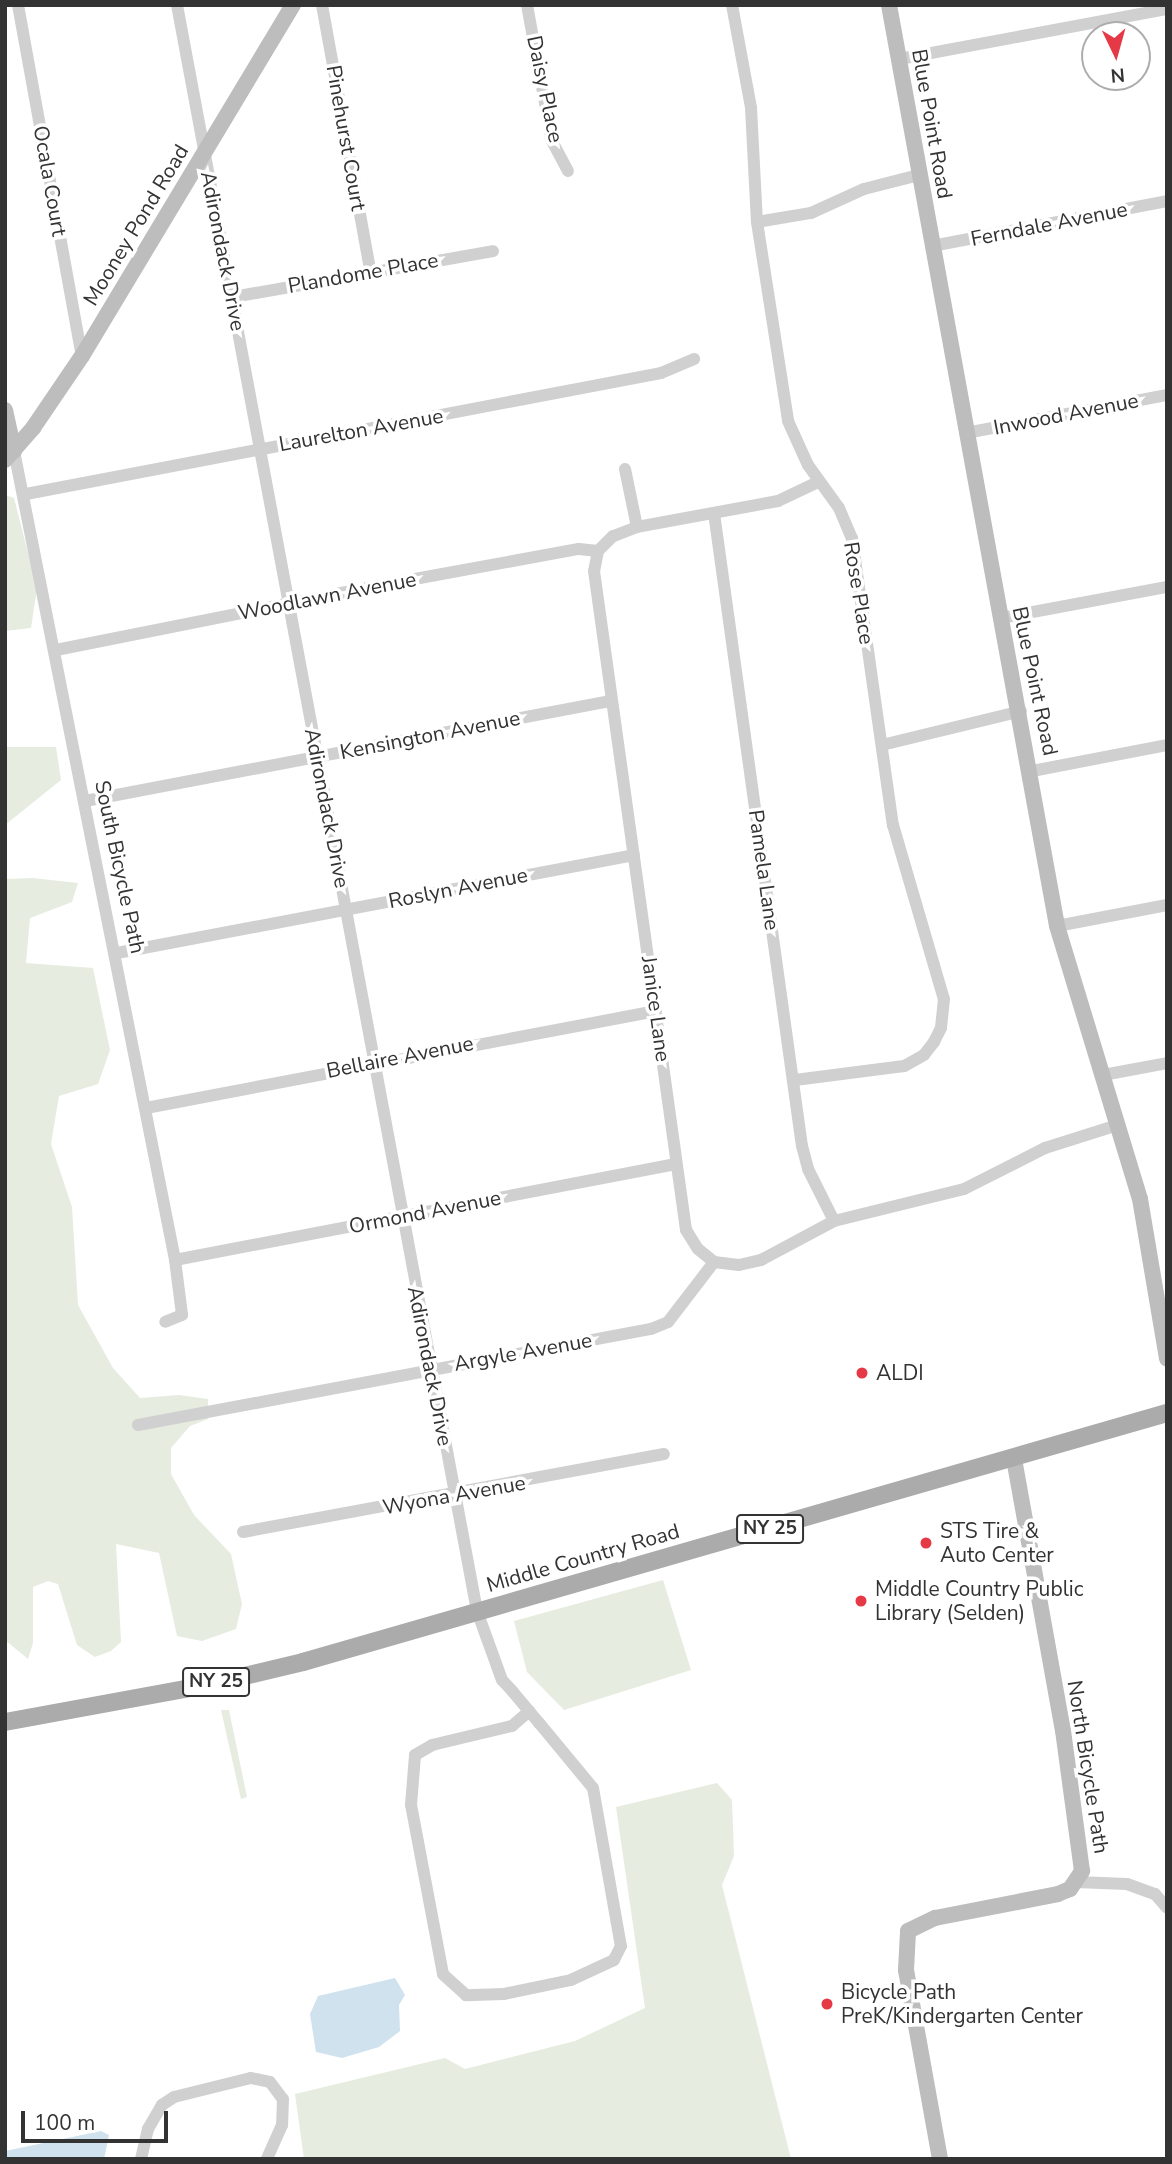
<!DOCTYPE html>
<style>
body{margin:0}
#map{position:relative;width:1172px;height:2164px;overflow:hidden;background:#fff;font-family:"Nunito Sans",sans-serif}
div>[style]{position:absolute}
.green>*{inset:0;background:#e6ecdf}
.water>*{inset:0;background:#cfe2ee}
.street>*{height:12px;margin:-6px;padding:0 6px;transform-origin:6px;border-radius:6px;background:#d0d0d0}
.secondary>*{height:16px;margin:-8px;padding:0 8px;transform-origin:8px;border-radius:8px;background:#bdbdbd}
.primary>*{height:18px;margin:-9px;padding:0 9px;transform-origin:9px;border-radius:9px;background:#ababab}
.dots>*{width:19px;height:19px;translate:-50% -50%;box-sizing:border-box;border:4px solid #fff;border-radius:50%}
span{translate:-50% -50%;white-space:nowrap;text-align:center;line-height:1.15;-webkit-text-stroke:7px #fff;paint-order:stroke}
.shield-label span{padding:2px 5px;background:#fff;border:2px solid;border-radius:5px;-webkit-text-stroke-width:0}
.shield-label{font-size:19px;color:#333;font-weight:700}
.street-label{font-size:21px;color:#333}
.poi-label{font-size:21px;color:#333}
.left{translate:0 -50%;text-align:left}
.frame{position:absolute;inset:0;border:7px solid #333;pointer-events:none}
.north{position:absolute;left:1081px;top:21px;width:70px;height:70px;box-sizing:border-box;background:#fff;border:2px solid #adadad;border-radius:50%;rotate:175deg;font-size:19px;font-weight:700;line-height:28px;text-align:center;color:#333}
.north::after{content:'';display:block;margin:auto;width:24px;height:32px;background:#e63946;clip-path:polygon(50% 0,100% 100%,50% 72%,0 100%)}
.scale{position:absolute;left:21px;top:2111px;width:147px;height:32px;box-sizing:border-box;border:4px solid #333;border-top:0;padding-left:9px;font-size:21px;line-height:24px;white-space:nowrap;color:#333;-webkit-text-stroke:5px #fff;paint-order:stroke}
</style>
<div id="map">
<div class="green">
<i style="clip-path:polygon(5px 495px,14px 498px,37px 588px,31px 628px,5px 631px)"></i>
<i style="clip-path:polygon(5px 747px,56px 747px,61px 780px,5px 825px)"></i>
<i style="clip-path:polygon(33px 878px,78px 883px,72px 902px,30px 918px,26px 963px,93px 968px,110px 1050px,98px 1084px,59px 1096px,51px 1144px,72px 1207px,78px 1305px,113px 1368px,140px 1398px,179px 1395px,208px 1399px,208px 1419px,190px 1426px,171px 1448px,171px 1474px,194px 1515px,231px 1554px,242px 1604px,236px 1629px,202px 1641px,177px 1636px,159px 1553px,116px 1544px,121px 1642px,111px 1651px,95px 1657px,77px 1645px,58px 1584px,48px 1581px,33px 1587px,33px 1643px,28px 1659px,5px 1640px,5px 879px)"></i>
<i style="clip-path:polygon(663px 1580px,691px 1670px,564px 1710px,527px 1672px,514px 1621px)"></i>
<i style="clip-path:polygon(221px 1710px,229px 1710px,247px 1797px,241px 1799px)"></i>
<i style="clip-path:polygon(717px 1783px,732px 1800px,734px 1856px,722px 1885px,791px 2159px,304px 2159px,295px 2094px,445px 2058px,465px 2069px,575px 2041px,645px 2008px,616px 1807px)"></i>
</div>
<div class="water">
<i style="clip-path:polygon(395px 1978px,405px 1995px,399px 2005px,400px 2031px,379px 2047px,342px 2058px,316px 2052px,310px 2014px,318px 1996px)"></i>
<i style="clip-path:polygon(101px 2131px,109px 2135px,104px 2159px,5px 2159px,5px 2151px)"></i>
</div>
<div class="street">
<i style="left:18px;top:5px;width:357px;rotate:79.7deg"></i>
<i style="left:177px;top:5px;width:1634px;rotate:79.42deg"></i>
<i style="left:477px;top:1611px;width:73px;rotate:70.1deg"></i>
<i style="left:502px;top:1680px;width:16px;rotate:47deg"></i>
<i style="left:513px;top:1692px;width:25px;rotate:50deg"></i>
<i style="left:529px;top:1711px;width:16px;rotate:50deg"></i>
<i style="left:539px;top:1723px;width:1px;rotate:45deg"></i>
<i style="left:540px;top:1724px;width:83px;rotate:50.4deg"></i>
<i style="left:593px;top:1788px;width:160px;rotate:80deg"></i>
<i style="left:621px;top:1946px;width:16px;rotate:117deg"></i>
<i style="left:614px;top:1960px;width:47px;rotate:155.1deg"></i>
<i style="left:571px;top:1980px;width:68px;rotate:168.2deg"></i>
<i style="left:504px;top:1994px;width:38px;rotate:178deg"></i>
<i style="left:466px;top:1995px;width:31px;rotate:-138deg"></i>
<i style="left:443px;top:1974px;width:172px;rotate:-100.7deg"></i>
<i style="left:411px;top:1805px;width:50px;rotate:-85.4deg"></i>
<i style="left:415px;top:1755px;width:20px;rotate:-30deg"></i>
<i style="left:432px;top:1745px;width:82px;rotate:-13.4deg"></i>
<i style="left:512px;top:1726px;width:23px;rotate:-41deg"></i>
<i style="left:322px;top:5px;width:269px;rotate:79.7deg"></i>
<i style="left:527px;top:5px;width:138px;rotate:79.6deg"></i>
<i style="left:552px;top:141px;width:34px;rotate:62deg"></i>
<i style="left:732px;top:5px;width:105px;rotate:79.5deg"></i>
<i style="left:751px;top:108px;width:114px;rotate:87deg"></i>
<i style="left:757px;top:222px;width:201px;rotate:81.1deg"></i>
<i style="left:788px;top:421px;width:48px;rotate:65.6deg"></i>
<i style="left:808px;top:465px;width:53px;rotate:54.2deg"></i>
<i style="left:839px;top:508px;width:33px;rotate:67deg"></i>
<i style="left:852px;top:538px;width:290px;rotate:81.9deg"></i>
<i style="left:893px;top:825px;width:181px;rotate:73.7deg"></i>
<i style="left:944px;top:999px;width:29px;rotate:96deg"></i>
<i style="left:941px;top:1028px;width:16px;rotate:117deg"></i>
<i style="left:934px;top:1042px;width:16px;rotate:128deg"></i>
<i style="left:924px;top:1055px;width:23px;rotate:151deg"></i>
<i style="left:904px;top:1066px;width:110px;rotate:172.7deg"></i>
<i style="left:899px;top:59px;width:273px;rotate:-10.6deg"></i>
<i style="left:757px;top:222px;width:55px;rotate:-9.5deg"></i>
<i style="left:811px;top:213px;width:58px;rotate:-24.4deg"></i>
<i style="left:864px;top:189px;width:57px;rotate:-14.3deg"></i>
<i style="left:932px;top:246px;width:239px;rotate:-10.8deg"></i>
<i style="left:233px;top:297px;width:264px;rotate:-10deg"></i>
<i style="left:966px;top:433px;width:205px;rotate:-10.7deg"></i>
<i style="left:14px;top:451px;width:825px;rotate:78.74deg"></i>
<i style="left:175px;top:1260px;width:55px;rotate:82.7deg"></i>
<i style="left:182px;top:1315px;width:18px;rotate:158deg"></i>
<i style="left:625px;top:469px;width:59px;rotate:78.3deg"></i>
<i style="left:818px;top:482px;width:44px;rotate:154.6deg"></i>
<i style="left:778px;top:501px;width:143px;rotate:169.6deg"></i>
<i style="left:637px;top:527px;width:26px;rotate:159deg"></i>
<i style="left:613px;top:536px;width:21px;rotate:135deg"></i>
<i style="left:598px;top:551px;width:20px;rotate:101deg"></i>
<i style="left:594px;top:571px;width:665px;rotate:82.05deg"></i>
<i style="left:686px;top:1230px;width:22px;rotate:58deg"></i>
<i style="left:698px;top:1249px;width:21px;rotate:39deg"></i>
<i style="left:714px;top:1262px;width:25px;rotate:7deg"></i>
<i style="left:739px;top:1265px;width:23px;rotate:-13deg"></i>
<i style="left:761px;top:1260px;width:83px;rotate:-28.1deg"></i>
<i style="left:834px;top:1221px;width:134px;rotate:-13.8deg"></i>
<i style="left:964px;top:1189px;width:91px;rotate:-26.8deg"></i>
<i style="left:1045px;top:1148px;width:77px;rotate:-17.5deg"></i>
<i style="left:26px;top:494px;width:646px;rotate:-10.79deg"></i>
<i style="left:661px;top:373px;width:36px;rotate:-23deg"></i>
<i style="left:714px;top:513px;width:639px;rotate:82.09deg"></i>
<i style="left:802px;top:1146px;width:24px;rotate:75deg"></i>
<i style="left:808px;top:1169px;width:58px;rotate:63.4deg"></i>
<i style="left:1001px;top:618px;width:169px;rotate:-10.6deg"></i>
<i style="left:56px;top:650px;width:332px;rotate:-11.3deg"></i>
<i style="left:382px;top:585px;width:200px;rotate:-10.4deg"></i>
<i style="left:579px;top:549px;width:19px;rotate:6deg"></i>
<i style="left:882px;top:745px;width:143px;rotate:-13.7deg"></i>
<i style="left:1032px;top:771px;width:137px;rotate:-10.9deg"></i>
<i style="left:85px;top:801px;width:534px;rotate:-10.78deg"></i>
<i style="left:1057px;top:926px;width:112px;rotate:-10.8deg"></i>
<i style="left:117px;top:953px;width:526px;rotate:-10.73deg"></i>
<i style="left:1103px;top:1075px;width:65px;rotate:-10.6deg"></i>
<i style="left:146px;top:1108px;width:519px;rotate:-10.77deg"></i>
<i style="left:175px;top:1260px;width:510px;rotate:-10.85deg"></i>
<i style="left:138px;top:1425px;width:522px;rotate:-10.6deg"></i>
<i style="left:651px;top:1329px;width:18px;rotate:-22deg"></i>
<i style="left:668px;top:1322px;width:76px;rotate:-52.5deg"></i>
<i style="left:243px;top:1532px;width:428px;rotate:-10.5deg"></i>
<i style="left:1076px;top:1882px;width:51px;rotate:2.2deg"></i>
<i style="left:1127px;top:1884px;width:30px;rotate:20deg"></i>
<i style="left:1155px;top:1894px;width:18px;rotate:49deg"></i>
<i style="left:141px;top:2159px;width:31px;rotate:-77deg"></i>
<i style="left:148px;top:2129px;width:28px;rotate:-60deg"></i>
<i style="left:162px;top:2105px;width:14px;rotate:-34deg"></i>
<i style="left:174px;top:2097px;width:79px;rotate:-13.9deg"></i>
<i style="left:251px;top:2078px;width:19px;rotate:12deg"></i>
<i style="left:270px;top:2082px;width:21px;rotate:53deg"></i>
<i style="left:283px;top:2099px;width:26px;rotate:92deg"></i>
<i style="left:282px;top:2125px;width:37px;rotate:114deg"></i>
</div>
<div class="secondary">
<i style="left:889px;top:5px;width:936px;rotate:79.66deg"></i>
<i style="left:1057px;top:926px;width:285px;rotate:73.1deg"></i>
<i style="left:1140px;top:1199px;width:162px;rotate:80.4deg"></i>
<i style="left:5px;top:410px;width:42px;rotate:77.6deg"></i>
<i style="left:5px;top:460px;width:43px;rotate:-48.8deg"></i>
<i style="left:33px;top:428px;width:87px;rotate:-55.8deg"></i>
<i style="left:82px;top:356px;width:410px;rotate:-59deg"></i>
<i style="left:940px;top:2159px;width:192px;rotate:-100.2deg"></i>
<i style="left:906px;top:1970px;width:39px;rotate:-87deg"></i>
<i style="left:908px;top:1931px;width:30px;rotate:-26deg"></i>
<i style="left:935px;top:1918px;width:125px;rotate:-11deg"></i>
<i style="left:1058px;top:1894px;width:13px;rotate:-23deg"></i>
<i style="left:1070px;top:1889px;width:22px;rotate:-56deg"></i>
<i style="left:1082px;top:1871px;width:141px;rotate:-97.7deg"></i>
<i style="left:1063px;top:1731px;width:275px;rotate:-100.2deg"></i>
</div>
<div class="primary">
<i style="left:5px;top:1722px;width:205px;rotate:-10.4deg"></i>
<i style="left:207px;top:1685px;width:99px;rotate:-13.5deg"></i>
<i style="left:303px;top:1662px;width:899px;rotate:-16.08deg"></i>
</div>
<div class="dots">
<i style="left:862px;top:1373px;background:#e63946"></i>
<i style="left:926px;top:1543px;background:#e63946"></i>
<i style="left:861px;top:1601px;background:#e63946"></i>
<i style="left:827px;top:2004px;background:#e63946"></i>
</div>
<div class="shield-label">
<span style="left:770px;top:1529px">NY 25</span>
<span style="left:216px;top:1682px">NY 25</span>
</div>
<div class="street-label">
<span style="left:545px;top:89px;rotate:78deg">Daisy Place</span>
<span style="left:932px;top:124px;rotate:80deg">Blue Point Road</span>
<span style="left:346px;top:138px;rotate:80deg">Pinehurst Court</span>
<span style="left:50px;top:181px;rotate:80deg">Ocala Court</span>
<span style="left:1049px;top:224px;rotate:-11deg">Ferndale Avenue</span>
<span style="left:136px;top:225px;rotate:-59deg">Mooney Pond Road</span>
<span style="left:223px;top:251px;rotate:79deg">Adirondack Drive</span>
<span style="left:363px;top:273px;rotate:-10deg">Plandome Place</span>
<span style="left:1066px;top:414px;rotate:-11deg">Inwood Avenue</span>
<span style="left:361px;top:430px;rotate:-10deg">Laurelton Avenue</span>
<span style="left:859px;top:593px;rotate:81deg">Rose Place</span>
<span style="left:327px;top:596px;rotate:-11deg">Woodlawn Avenue</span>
<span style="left:1035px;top:681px;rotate:78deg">Blue Point Road</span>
<span style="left:430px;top:735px;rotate:-11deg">Kensington Avenue</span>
<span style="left:327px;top:808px;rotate:79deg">Adirondack Drive</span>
<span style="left:120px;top:867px;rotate:78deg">South Bicycle Path</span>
<span style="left:764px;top:870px;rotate:82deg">Pamela Lane</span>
<span style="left:458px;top:888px;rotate:-11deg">Roslyn Avenue</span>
<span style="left:656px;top:1009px;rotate:82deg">Janice Lane</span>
<span style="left:400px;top:1057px;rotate:-11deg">Bellaire Avenue</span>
<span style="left:425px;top:1212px;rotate:-11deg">Ormond Avenue</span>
<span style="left:523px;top:1352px;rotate:-10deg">Argyle Avenue</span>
<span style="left:430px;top:1366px;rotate:79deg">Adirondack Drive</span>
<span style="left:454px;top:1495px;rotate:-10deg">Wyona Avenue</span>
<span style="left:583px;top:1558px;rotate:-16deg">Middle Country Road</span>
<span style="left:1088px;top:1767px;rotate:81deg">North Bicycle Path</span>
</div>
<div class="poi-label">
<span class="left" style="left:876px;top:1373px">ALDI</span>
<span class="left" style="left:940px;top:1543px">STS Tire &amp;<br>Auto Center</span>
<span class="left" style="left:875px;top:1601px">Middle Country Public<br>Library (Selden)</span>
<span class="left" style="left:841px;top:2004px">Bicycle Path<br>PreK/Kindergarten Center</span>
</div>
<div class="frame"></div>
<div class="north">N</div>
<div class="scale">100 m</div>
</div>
